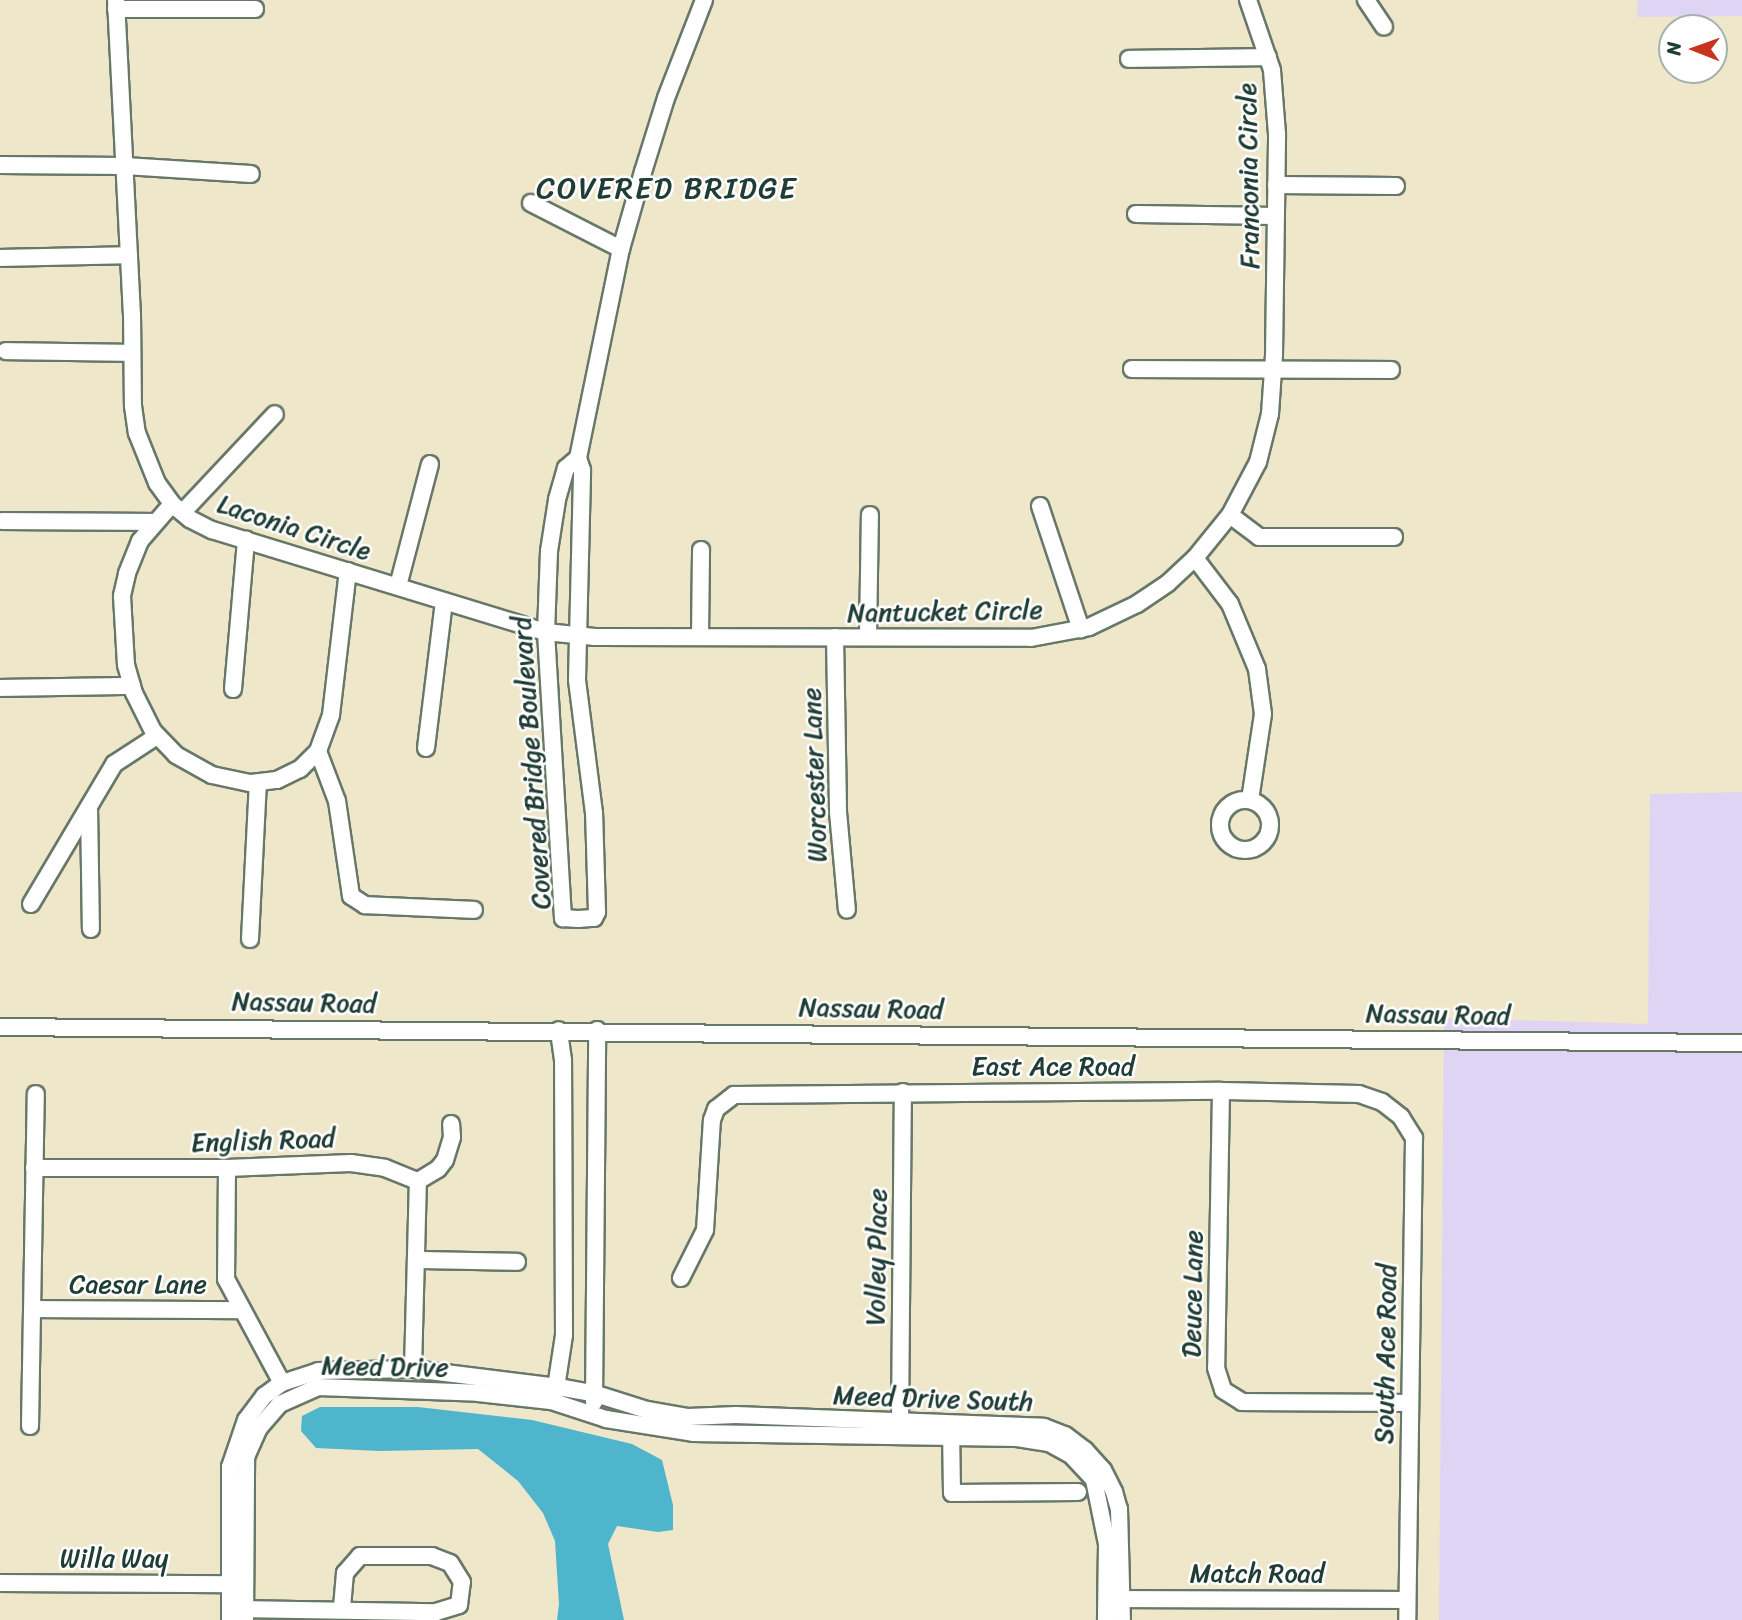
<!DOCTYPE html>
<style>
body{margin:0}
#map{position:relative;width:1742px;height:1620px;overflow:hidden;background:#eee7ca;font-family:Sriracha,sans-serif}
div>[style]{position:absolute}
.built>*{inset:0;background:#e0d4f4}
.water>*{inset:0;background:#4eb5cd}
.roads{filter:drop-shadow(2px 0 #677868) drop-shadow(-2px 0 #677868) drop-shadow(0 2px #677868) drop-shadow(0 -2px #677868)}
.street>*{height:16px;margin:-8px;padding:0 8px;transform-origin:8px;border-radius:8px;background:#fff}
.street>.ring{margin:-8px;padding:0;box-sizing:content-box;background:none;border:16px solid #fff;border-radius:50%}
span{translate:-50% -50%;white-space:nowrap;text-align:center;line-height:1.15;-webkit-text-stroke:5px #fff;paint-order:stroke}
.street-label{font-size:26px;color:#1f3d34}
.quarter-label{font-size:30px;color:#1f3d34;letter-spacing:2px}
.north{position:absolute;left:1658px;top:14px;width:70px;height:70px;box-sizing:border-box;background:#fff;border:2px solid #a5b1ae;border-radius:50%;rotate:271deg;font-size:19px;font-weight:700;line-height:28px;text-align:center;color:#1f3d34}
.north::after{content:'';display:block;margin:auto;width:24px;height:32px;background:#c8321e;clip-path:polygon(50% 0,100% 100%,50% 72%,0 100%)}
</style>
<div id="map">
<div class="built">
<i style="clip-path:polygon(1638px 0,1742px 0,1742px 16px,1637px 17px)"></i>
<i style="clip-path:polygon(1742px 792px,1742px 1620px,1439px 1620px,1444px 1018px,1648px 1024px,1650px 794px)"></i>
</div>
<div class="water">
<i style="clip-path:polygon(320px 1407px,418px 1407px,532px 1420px,632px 1444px,662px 1460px,673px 1505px,673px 1530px,658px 1532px,617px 1526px,608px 1544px,624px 1620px,557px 1620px,559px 1604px,555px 1541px,543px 1513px,518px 1481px,478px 1449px,380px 1451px,316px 1448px,301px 1431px,302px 1416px)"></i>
</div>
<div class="roads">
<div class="street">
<i style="left:116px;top:0;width:314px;rotate:87.1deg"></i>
<i style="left:132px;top:314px;width:92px;rotate:89.4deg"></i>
<i style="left:133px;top:406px;width:27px;rotate:82deg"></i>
<i style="left:137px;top:433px;width:54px;rotate:68.2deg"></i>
<i style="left:157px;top:483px;width:26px;rotate:54deg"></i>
<i style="left:172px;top:504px;width:23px;rotate:40deg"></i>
<i style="left:190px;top:519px;width:25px;rotate:27deg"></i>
<i style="left:212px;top:530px;width:349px;rotate:17deg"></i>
<i style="left:546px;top:632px;width:49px;rotate:5.8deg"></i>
<i style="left:595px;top:637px;width:436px;rotate:0.1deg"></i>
<i style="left:1031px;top:638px;width:59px;rotate:-10.7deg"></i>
<i style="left:1089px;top:627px;width:53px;rotate:-25.6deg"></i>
<i style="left:1137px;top:604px;width:37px;rotate:-34deg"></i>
<i style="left:1168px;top:583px;width:37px;rotate:-43deg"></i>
<i style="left:1195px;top:558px;width:55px;rotate:-50.9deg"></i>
<i style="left:1230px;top:515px;width:60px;rotate:-62.2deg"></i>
<i style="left:1258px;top:462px;width:49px;rotate:-76deg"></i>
<i style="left:1270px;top:414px;width:59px;rotate:-86.1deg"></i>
<i style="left:1274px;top:355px;width:221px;rotate:-89.2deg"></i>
<i style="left:1277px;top:134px;width:64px;rotate:-94.5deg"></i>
<i style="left:1272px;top:70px;width:74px;rotate:-108.9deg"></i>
<i style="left:1366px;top:0;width:32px;rotate:56deg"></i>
<i style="left:116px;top:9px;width:139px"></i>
<i style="left:1129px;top:59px;width:139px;rotate:-0.8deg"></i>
<i style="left:0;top:165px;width:125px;rotate:0.5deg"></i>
<i style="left:125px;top:166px;width:126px;rotate:3.6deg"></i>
<i style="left:1276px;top:185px;width:120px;rotate:0.5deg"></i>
<i style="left:531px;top:203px;width:101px;rotate:27.1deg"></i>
<i style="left:1136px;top:214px;width:140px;rotate:0.8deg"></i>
<i style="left:0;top:258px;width:129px;rotate:-1.3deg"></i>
<i style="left:6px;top:351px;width:125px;rotate:0.9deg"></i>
<i style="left:1132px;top:369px;width:259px;rotate:0.2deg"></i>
<i style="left:578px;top:458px;width:16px;rotate:140deg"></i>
<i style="left:566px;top:468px;width:33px;rotate:106deg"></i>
<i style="left:557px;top:500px;width:52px;rotate:98.9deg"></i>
<i style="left:549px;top:551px;width:81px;rotate:92.1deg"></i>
<i style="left:546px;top:632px;width:287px;rotate:86.6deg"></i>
<i style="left:563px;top:918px;width:15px;rotate:4deg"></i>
<i style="left:578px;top:919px;width:16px;rotate:-4deg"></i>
<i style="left:594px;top:918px;width:7px;rotate:-63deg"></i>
<i style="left:597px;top:912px;width:99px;rotate:-91.7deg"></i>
<i style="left:594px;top:813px;width:134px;rotate:-97.3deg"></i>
<i style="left:577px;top:680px;width:210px;rotate:-88.6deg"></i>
<i style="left:582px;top:470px;width:13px;rotate:-108deg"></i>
<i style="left:578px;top:458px;width:213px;rotate:-78.4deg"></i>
<i style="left:621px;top:249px;width:80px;rotate:-74.1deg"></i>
<i style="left:643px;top:172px;width:77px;rotate:-72.7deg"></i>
<i style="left:666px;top:98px;width:105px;rotate:-68.8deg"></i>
<i style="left:172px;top:504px;width:49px;rotate:130.9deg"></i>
<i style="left:140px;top:541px;width:35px;rotate:112deg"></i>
<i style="left:127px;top:574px;width:23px;rotate:103deg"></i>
<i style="left:122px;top:596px;width:69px;rotate:86.7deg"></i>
<i style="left:126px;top:665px;width:29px;rotate:74deg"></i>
<i style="left:134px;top:693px;width:42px;rotate:63.4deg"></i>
<i style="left:153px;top:731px;width:33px;rotate:46deg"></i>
<i style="left:176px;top:755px;width:41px;rotate:29.1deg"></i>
<i style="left:212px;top:775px;width:40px;rotate:12deg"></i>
<i style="left:251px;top:783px;width:26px;rotate:-7deg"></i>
<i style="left:277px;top:780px;width:25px;rotate:-26deg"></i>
<i style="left:300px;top:769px;width:25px;rotate:-45deg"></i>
<i style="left:318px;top:751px;width:38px;rotate:-70deg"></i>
<i style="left:331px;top:715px;width:145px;rotate:-83.3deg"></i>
<i style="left:1040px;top:506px;width:130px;rotate:71.6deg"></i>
<i style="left:183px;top:512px;width:134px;rotate:-46.8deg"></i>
<i style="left:1230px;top:515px;width:36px;rotate:37deg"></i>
<i style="left:1259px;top:537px;width:135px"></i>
<i style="left:2px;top:521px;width:152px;rotate:0.4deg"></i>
<i style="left:1195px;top:558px;width:58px;rotate:52.7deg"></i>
<i style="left:1230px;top:604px;width:70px;rotate:67.4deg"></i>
<i style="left:1257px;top:669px;width:45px;rotate:82.4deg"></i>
<i style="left:1263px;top:714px;width:87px;rotate:98.6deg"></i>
<i style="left:398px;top:586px;width:126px;rotate:-75.3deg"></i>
<i style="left:700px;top:636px;width:86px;rotate:-89.3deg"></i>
<i style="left:835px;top:637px;width:175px;rotate:89deg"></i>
<i style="left:838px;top:812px;width:98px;rotate:84.8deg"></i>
<i style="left:868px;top:637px;width:122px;rotate:-89.1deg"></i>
<i style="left:0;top:688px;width:132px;rotate:-0.9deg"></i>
<i style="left:233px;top:689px;width:150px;rotate:-85deg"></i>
<i style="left:426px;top:748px;width:148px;rotate:-83deg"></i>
<i style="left:318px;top:751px;width:53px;rotate:69.2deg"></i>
<i style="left:337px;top:801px;width:96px;rotate:81.6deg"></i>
<i style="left:351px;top:896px;width:17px;rotate:33deg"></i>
<i style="left:365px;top:905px;width:109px;rotate:2.6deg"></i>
<i class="ring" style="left:1220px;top:800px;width:34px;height:34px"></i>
<i style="left:89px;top:807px;width:122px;rotate:89.1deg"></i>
<i style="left:31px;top:904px;width:163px;rotate:-59.3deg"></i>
<i style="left:114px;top:764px;width:51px;rotate:-33.1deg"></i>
<i style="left:250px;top:939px;width:156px;rotate:-87.1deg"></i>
<i style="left:0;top:1027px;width:1742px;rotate:0.53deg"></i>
<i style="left:1221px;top:1091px;width:277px;rotate:91deg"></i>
<i style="left:1216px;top:1368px;width:23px;rotate:72deg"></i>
<i style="left:1223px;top:1390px;width:22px;rotate:32deg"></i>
<i style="left:1242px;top:1402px;width:167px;rotate:0.3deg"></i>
<i style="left:34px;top:1168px;width:193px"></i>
<i style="left:227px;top:1168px;width:124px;rotate:-2.3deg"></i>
<i style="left:351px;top:1163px;width:34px;rotate:8deg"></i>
<i style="left:385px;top:1168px;width:35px;rotate:22deg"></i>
<i style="left:418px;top:1181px;width:23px;rotate:-31deg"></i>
<i style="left:438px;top:1169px;width:11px;rotate:-52deg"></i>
<i style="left:445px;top:1160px;width:24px;rotate:-73deg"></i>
<i style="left:452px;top:1137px;width:13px;rotate:-94deg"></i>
<i style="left:227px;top:1168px;width:111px;rotate:90.5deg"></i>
<i style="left:226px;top:1279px;width:118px;rotate:61.7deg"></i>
<i style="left:416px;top:1260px;width:101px;rotate:1.1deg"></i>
<i style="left:681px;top:1278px;width:54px;rotate:-63.4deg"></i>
<i style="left:705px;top:1230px;width:110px;rotate:-86.4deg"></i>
<i style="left:712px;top:1120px;width:12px;rotate:-70deg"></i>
<i style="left:716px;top:1109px;width:23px;rotate:-38deg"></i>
<i style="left:734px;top:1095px;width:487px;rotate:-0.5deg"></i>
<i style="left:1221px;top:1091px;width:138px;rotate:1.2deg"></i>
<i style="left:1359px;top:1094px;width:24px;rotate:19deg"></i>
<i style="left:1382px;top:1102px;width:24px;rotate:38deg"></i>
<i style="left:1401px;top:1117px;width:25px;rotate:58deg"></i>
<i style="left:1414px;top:1138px;width:482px;rotate:90.8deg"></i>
<i style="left:33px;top:1309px;width:209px;rotate:0.3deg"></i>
<i style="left:413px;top:1369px;width:188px;rotate:-88.5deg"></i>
<i style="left:555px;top:1394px;width:60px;rotate:-81.3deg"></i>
<i style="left:564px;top:1335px;width:275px;rotate:-90.2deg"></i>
<i style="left:563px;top:1060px;width:30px;rotate:-98deg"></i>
<i style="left:594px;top:1402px;width:372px;rotate:-89.5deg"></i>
<i style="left:900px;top:1423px;width:331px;rotate:-89.5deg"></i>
<i style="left:30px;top:1426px;width:332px;rotate:-89deg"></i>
<i style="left:951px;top:1429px;width:64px;rotate:89.1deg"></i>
<i style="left:952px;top:1493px;width:126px;rotate:-0.5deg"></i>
<i style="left:0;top:1583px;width:228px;rotate:0.3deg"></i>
<i style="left:1112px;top:1599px;width:295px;rotate:0.2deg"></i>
<i style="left:236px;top:1609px;width:200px;rotate:0.9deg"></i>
<i style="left:436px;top:1612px;width:24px;rotate:-17deg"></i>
<i style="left:459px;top:1605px;width:23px;rotate:-83deg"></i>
<i style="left:462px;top:1582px;width:22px;rotate:-122deg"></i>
<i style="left:450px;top:1563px;width:19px;rotate:-159deg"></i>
<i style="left:432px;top:1556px;width:72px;rotate:180deg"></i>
<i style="left:360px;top:1556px;width:23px;rotate:131deg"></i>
<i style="left:345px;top:1573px;width:37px;rotate:95deg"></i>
<i style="left:230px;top:1620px;width:153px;rotate:-90deg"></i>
<i style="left:230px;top:1467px;width:50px;rotate:-71.2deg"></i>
<i style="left:246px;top:1420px;width:30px;rotate:-53deg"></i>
<i style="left:264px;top:1396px;width:22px;rotate:-36deg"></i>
<i style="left:282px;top:1383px;width:38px;rotate:-18deg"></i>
<i style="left:318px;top:1371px;width:95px;rotate:-1.2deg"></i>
<i style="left:413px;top:1369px;width:146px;rotate:7.1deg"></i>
<i style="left:558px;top:1387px;width:39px;rotate:10deg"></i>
<i style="left:596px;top:1394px;width:53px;rotate:17.4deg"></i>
<i style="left:647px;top:1410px;width:42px;rotate:9.7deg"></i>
<i style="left:688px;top:1417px;width:48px;rotate:-2.4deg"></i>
<i style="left:736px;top:1415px;width:308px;rotate:2.2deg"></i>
<i style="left:1044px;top:1427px;width:22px;rotate:21deg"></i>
<i style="left:1065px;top:1435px;width:25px;rotate:37deg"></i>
<i style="left:1085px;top:1450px;width:27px;rotate:48deg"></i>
<i style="left:1103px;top:1470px;width:25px;rotate:63deg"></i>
<i style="left:1114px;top:1492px;width:18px;rotate:74deg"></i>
<i style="left:1119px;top:1509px;width:111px;rotate:88.5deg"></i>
<i style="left:245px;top:1620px;width:163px;rotate:-89.6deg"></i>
<i style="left:246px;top:1457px;width:32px;rotate:-66deg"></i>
<i style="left:259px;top:1428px;width:32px;rotate:-49deg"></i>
<i style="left:280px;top:1404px;width:42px;rotate:-24.1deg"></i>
<i style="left:318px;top:1387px;width:160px;rotate:2.1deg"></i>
<i style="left:478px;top:1393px;width:73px;rotate:6.3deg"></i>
<i style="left:551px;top:1401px;width:58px;rotate:18.1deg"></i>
<i style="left:606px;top:1419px;width:88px;rotate:9.1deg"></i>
<i style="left:693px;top:1433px;width:324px;rotate:0.9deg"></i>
<i style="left:1017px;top:1438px;width:32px;rotate:9deg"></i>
<i style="left:1049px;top:1443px;width:25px;rotate:29deg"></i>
<i style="left:1071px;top:1455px;width:34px;rotate:47deg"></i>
<i style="left:1094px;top:1480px;width:65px;rotate:78.5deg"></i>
<i style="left:1107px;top:1544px;width:76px;rotate:90.8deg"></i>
</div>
</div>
<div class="street-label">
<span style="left:1249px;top:176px;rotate:-91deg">Franconia Circle</span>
<span style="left:294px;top:528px;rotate:18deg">Laconia Circle</span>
<span style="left:945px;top:612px;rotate:-1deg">Nantucket Circle</span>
<span style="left:532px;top:763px;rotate:-94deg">Covered Bridge Boulevard</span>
<span style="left:815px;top:775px;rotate:-92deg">Worcester Lane</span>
<span style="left:304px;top:1003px;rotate:1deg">Nassau Road</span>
<span style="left:871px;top:1009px;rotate:1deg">Nassau Road</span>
<span style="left:1438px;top:1015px;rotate:1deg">Nassau Road</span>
<span style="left:1053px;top:1067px">East Ace Road</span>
<span style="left:263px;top:1141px;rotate:-2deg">English Road</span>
<span style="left:877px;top:1257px;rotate:-89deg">Volley Place</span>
<span style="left:138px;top:1285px">Caesar Lane</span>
<span style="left:1193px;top:1294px;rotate:-89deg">Deuce Lane</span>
<span style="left:1386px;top:1354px;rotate:-89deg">South Ace Road</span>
<span style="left:385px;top:1367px;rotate:1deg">Meed Drive</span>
<span style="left:933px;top:1399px;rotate:2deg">Meed Drive South</span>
<span style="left:114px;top:1559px">Willa Way</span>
<span style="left:1257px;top:1574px">Match Road</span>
</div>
<div class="quarter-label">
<span style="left:667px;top:188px">COVERED BRIDGE</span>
</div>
<div class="north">N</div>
</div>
